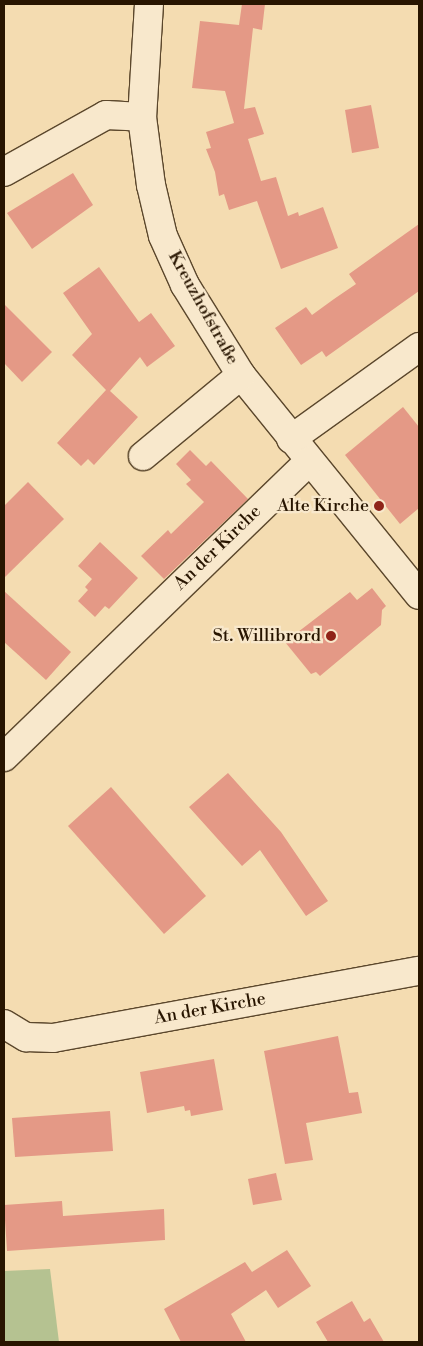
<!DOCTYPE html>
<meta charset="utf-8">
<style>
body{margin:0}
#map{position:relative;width:423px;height:1346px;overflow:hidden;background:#f4dcb1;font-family:"Libre Bodoni",serif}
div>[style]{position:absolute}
.green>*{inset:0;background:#b5c291}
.building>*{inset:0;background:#e49986}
.roads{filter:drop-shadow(1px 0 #5b472c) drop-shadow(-1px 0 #5b472c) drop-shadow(0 1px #5b472c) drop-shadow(0 -1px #5b472c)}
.minor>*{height:28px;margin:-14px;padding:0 14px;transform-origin:14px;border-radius:14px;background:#f8e8cc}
.dots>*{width:14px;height:14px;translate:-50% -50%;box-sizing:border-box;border:2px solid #f8e8cc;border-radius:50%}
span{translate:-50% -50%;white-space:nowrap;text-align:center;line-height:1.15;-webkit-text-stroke:4.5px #f8e8cc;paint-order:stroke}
.street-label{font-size:18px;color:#281500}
.poi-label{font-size:18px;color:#281500}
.right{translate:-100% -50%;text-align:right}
.frame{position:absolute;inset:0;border:5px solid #281500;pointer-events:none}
</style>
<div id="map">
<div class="green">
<i style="clip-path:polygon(50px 1269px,59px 1342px,4px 1342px,4px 1271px)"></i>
</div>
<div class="building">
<i style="clip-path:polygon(242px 4px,265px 4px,262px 30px,253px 28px,244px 109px,255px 107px,264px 134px,248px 139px,261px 181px,276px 177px,288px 216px,298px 212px,299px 216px,323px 207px,338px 248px,281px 269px,257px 201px,229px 210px,224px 194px,219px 196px,215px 172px,206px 149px,211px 148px,206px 132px,234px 123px,225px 91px,192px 88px,200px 21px,239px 25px)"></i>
<i style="clip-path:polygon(371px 105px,379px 148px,352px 153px,345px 110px)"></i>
<i style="clip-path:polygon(73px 173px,93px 205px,32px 249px,7px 213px)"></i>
<i style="clip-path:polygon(419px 224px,419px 291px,326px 357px,322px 351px,301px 365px,275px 328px,306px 307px,312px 315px,334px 299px,356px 284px,349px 274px)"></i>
<i style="clip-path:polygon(99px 267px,139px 322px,151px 313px,175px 346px,147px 367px,140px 357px,110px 391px,138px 417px,94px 465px,88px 459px,81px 466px,57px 443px,106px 390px,72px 355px,92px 334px,63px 293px)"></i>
<i style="clip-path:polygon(4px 304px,52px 352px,22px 382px,4px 363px)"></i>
<i style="clip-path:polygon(403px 407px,419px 427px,419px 508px,400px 524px,345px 455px)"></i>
<i style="clip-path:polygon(190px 450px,206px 466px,211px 461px,248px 499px,164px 579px,141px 556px,168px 530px,171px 534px,204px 502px,186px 484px,191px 480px,176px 464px)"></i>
<i style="clip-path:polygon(28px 482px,64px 519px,4px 578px,4px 506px)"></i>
<i style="clip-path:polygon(100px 542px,138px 578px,109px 609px,105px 606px,95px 617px,78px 601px,88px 590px,85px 587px,92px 579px,78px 566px)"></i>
<i style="clip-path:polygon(372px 588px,386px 606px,382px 610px,381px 625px,320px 676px,316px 672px,311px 674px,285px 642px,350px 592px,357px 600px)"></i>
<i style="clip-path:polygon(4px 591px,71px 652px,46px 680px,4px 642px)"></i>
<i style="clip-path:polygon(228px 773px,281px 832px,328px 901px,306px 916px,260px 850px,242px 866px,189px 807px)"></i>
<i style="clip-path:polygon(111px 787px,206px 896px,164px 934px,68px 826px)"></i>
<i style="clip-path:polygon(338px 1036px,349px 1093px,358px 1092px,362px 1113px,306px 1123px,313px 1160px,285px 1164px,264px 1051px)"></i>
<i style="clip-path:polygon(214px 1059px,223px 1110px,191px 1116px,190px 1110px,185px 1111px,184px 1106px,147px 1113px,140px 1072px)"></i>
<i style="clip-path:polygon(110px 1111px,113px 1151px,15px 1157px,12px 1118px)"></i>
<i style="clip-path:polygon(276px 1173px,282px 1200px,253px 1205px,248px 1179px)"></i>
<i style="clip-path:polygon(62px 1201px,63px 1216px,164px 1209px,165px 1240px,7px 1251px,4px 1205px)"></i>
<i style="clip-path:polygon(287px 1250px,311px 1286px,278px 1308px,266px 1290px,231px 1314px,246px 1342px,181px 1342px,164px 1309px,245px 1262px,252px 1272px)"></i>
<i style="clip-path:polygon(352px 1301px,364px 1322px,370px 1318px,384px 1342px,328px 1342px,316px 1322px)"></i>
</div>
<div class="roads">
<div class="minor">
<i style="left:149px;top:4px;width:113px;rotate:93.5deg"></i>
<i style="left:142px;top:117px;width:69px;rotate:82.5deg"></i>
<i style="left:151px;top:185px;width:52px;rotate:76.8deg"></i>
<i style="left:163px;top:236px;width:54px;rotate:65.8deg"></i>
<i style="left:185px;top:285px;width:106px;rotate:58.1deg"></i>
<i style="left:241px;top:375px;width:283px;rotate:51deg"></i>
<i style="left:4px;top:172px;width:117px;rotate:-29.2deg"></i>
<i style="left:106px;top:115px;width:36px;rotate:3deg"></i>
<i style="left:291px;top:439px;width:158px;rotate:-35.7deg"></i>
<i style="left:143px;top:456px;width:127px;rotate:-39.6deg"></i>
<i style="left:4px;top:757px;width:425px;rotate:-44.1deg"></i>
<i style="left:4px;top:1024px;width:26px;rotate:31deg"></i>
<i style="left:26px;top:1037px;width:27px;rotate:2deg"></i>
<i style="left:53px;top:1038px;width:372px;rotate:-10.4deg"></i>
</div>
</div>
<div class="dots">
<i style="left:379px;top:506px;background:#8f2418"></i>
<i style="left:331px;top:636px;background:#8f2418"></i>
</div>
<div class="street-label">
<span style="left:203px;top:308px;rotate:61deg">Kreuzhofstraße</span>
<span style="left:218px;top:548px;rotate:-44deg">An der Kirche</span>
<span style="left:210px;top:1009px;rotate:-10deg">An der Kirche</span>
</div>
<div class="poi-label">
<span class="right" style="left:369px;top:506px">Alte Kirche</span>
<span class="right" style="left:321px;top:636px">St. Willibrord</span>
</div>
<div class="frame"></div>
</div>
